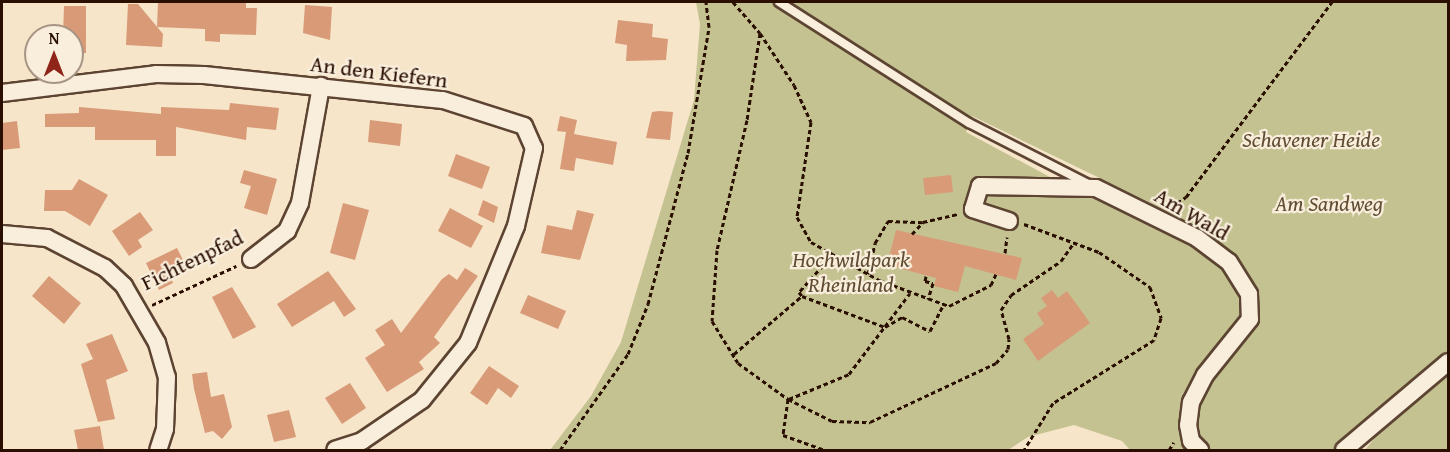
<!DOCTYPE html>
<style>
body{margin:0}
#map{position:relative;width:1450px;height:452px;overflow:hidden;background:#f6e5c9;font-family:"Gentium Book Plus",serif}
div>[style]{position:absolute}
.green>*{inset:0;background:#c4c291}
.building>*{inset:0;background:#d89a77}
.path>*{height:3px;margin-top:-1.5px;transform-origin:0;background:repeating-linear-gradient(90deg,#2a0e00 0 4.5px,transparent 0 7.5px)}
.roads{filter:drop-shadow(2px 0 #5d4432) drop-shadow(-2px 0 #5d4432) drop-shadow(0 2px #5d4432) drop-shadow(0 -2px #5d4432)}
.lane>*{height:8px;margin:-4px;padding:0 4px;transform-origin:4px;border-radius:4px;background:#f9eedc}
.street>*{height:16px;margin:-8px;padding:0 8px;transform-origin:8px;border-radius:8px;background:#f9eedc}
span{translate:-50% -50%;white-space:nowrap;text-align:center;line-height:1.15;-webkit-text-stroke:4.5px #f9eedc;paint-order:stroke}
.street-label{font-size:22px;color:#2a0e00}
.park-label{font-size:22px;color:#604d33;font-style:italic}
.frame{position:absolute;inset:0;border:3px solid #2a0e00;pointer-events:none}
.north{position:absolute;left:24px;top:24px;width:60px;height:60px;box-sizing:border-box;background:#f9eedc;border:2px solid #a69484;border-radius:50%;rotate:0deg;font-size:16px;font-weight:700;line-height:24px;text-align:center;color:#2a0e00}
.north::after{content:'';display:block;margin:auto;width:21px;height:27px;background:#8f2418;clip-path:polygon(50% 0,100% 100%,50% 72%,0 100%)}
</style>
<div id="map">
<div class="green">
<i style="clip-path:polygon(evenodd,696px 2px,1448px 2px,1448px 354px,1383px 407px,1360px 450px,1130px 450px,1122px 441px,1074px 425px,1028px 437px,1008px 450px,550px 450px,591px 396px,621px 342px,694px 100px,700px 24px,696px 2px,972px 116px,1153px 204px,1166px 212px,1151px 224px,1063px 184px,966px 132px,972px 116px)"></i>
<i style="clip-path:polygon(1448px 369px,1448px 450px,1365px 450px,1392px 416px)"></i>
</div>
<div class="building">
<i style="clip-path:polygon(158px 2px,246px 2px,246px 8px,257px 8px,256px 35px,220px 34px,220px 42px,205px 41px,205px 29px,157px 27px)"></i>
<i style="clip-path:polygon(128px 4px,138px 4px,163px 34px,162px 47px,126px 45px)"></i>
<i style="clip-path:polygon(305px 5px,332px 7px,330px 40px,303px 33px)"></i>
<i style="clip-path:polygon(64px 6px,86px 6px,86px 53px,72px 53px,72px 36px,63px 36px)"></i>
<i style="clip-path:polygon(618px 20px,653px 24px,652px 37px,668px 39px,666px 60px,626px 61px,627px 45px,615px 43px)"></i>
<i style="clip-path:polygon(230px 103px,279px 108px,276px 130px,247px 127px,246px 140px,176px 127px,176px 156px,156px 156px,156px 140px,95px 140px,95px 127px,45px 127px,45px 114px,79px 113px,79px 107px,161px 114px,161px 107px,229px 110px)"></i>
<i style="clip-path:polygon(659px 111px,673px 112px,670px 140px,646px 138px,652px 112px)"></i>
<i style="clip-path:polygon(560px 116px,577px 120px,574px 134px,617px 142px,613px 165px,576px 158px,574px 171px,560px 169px,566px 132px,557px 131px)"></i>
<i style="clip-path:polygon(370px 120px,402px 124px,400px 146px,368px 142px)"></i>
<i style="clip-path:polygon(17px 121px,20px 148px,2px 150px,2px 123px)"></i>
<i style="clip-path:polygon(456px 154px,490px 167px,482px 189px,448px 176px)"></i>
<i style="clip-path:polygon(244px 170px,277px 179px,267px 215px,244px 208px,251px 186px,240px 183px)"></i>
<i style="clip-path:polygon(951px 175px,953px 192px,925px 195px,923px 178px)"></i>
<i style="clip-path:polygon(79px 179px,108px 195px,90px 226px,65px 211px,44px 211px,45px 190px,72px 190px)"></i>
<i style="clip-path:polygon(483px 200px,498px 207px,494px 223px,478px 215px)"></i>
<i style="clip-path:polygon(343px 203px,369px 210px,355px 260px,330px 253px)"></i>
<i style="clip-path:polygon(450px 208px,483px 226px,471px 248px,438px 231px)"></i>
<i style="clip-path:polygon(577px 210px,594px 214px,580px 260px,541px 253px,547px 225px,572px 230px)"></i>
<i style="clip-path:polygon(140px 212px,153px 230px,138px 240px,142px 247px,129px 256px,112px 231px)"></i>
<i style="clip-path:polygon(896px 230px,1022px 258px,1016px 280px,965px 266px,958px 292px,934px 286px,936px 278px,887px 265px)"></i>
<i style="clip-path:polygon(177px 248px,187px 268px,170px 276px,173px 283px,159px 290px,146px 263px)"></i>
<i style="clip-path:polygon(465px 268px,478px 276px,434px 337px,440px 343px,419px 362px,424px 369px,387px 392px,365px 358px,385px 345px,375px 330px,392px 319px,401px 333px,442px 279px,449px 274px,457px 280px)"></i>
<i style="clip-path:polygon(328px 271px,356px 309px,344px 317px,334px 301px,292px 327px,277px 304px)"></i>
<i style="clip-path:polygon(49px 276px,81px 303px,64px 324px,32px 296px)"></i>
<i style="clip-path:polygon(232px 287px,256px 327px,233px 339px,212px 297px)"></i>
<i style="clip-path:polygon(1052px 290px,1058px 298px,1067px 291px,1090px 323px,1038px 361px,1023px 339px,1044px 324px,1037px 313px,1047px 306px,1041px 298px)"></i>
<i style="clip-path:polygon(528px 295px,566px 311px,558px 329px,520px 313px)"></i>
<i style="clip-path:polygon(112px 334px,128px 371px,106px 380px,115px 419px,98px 422px,81px 364px,93px 359px,86px 344px)"></i>
<i style="clip-path:polygon(489px 366px,519px 386px,511px 398px,498px 388px,487px 405px,470px 393px)"></i>
<i style="clip-path:polygon(207px 372px,211px 397px,224px 394px,232px 427px,222px 439px,213px 431px,205px 433px,194px 389px,192px 374px)"></i>
<i style="clip-path:polygon(350px 383px,366px 408px,342px 424px,325px 398px)"></i>
<i style="clip-path:polygon(289px 410px,296px 437px,274px 442px,267px 415px)"></i>
<i style="clip-path:polygon(100px 426px,104px 450px,78px 450px,74px 430px)"></i>
</div>
<div class="path">
<i style="left:733px;top:2px;width:41px;rotate:48.9deg"></i>
<i style="left:760px;top:33px;width:88px;rotate:98.5deg"></i>
<i style="left:747px;top:120px;width:133px;rotate:103deg"></i>
<i style="left:717px;top:250px;width:71px;rotate:94deg"></i>
<i style="left:712px;top:321px;width:49px;rotate:58.2deg"></i>
<i style="left:738px;top:363px;width:62px;rotate:35.8deg"></i>
<i style="left:788px;top:399px;width:49px;rotate:26.6deg"></i>
<i style="left:832px;top:421px;width:38px;rotate:2deg"></i>
<i style="left:870px;top:422px;width:139px;rotate:-25.1deg"></i>
<i style="left:996px;top:363px;width:18px;rotate:-49deg"></i>
<i style="left:1008px;top:349px;width:10px;rotate:-84deg"></i>
<i style="left:1009px;top:339px;width:30px;rotate:-105deg"></i>
<i style="left:1001px;top:310px;width:18px;rotate:-56deg"></i>
<i style="left:1011px;top:295px;width:60px;rotate:-34.2deg"></i>
<i style="left:1061px;top:261px;width:21px;rotate:-55deg"></i>
<i style="left:760px;top:33px;width:62px;rotate:56.8deg"></i>
<i style="left:794px;top:85px;width:41px;rotate:65.3deg"></i>
<i style="left:811px;top:122px;width:96px;rotate:98.4deg"></i>
<i style="left:797px;top:217px;width:29px;rotate:61deg"></i>
<i style="left:811px;top:242px;width:78px;rotate:29.2deg"></i>
<i style="left:879px;top:280px;width:75px;rotate:20.4deg"></i>
<i style="left:949px;top:306px;width:47px;rotate:-26.6deg"></i>
<i style="left:991px;top:285px;width:12px;rotate:-66deg"></i>
<i style="left:1171px;top:207px;width:18px;rotate:-34deg"></i>
<i style="left:1186px;top:197px;width:244px;rotate:-53.2deg"></i>
<i style="left:1024px;top:224px;width:80px;rotate:20.5deg"></i>
<i style="left:1099px;top:252px;width:62px;rotate:34.5deg"></i>
<i style="left:1150px;top:287px;width:33px;rotate:70deg"></i>
<i style="left:1161px;top:318px;width:23px;rotate:108deg"></i>
<i style="left:1154px;top:340px;width:119px;rotate:148deg"></i>
<i style="left:1053px;top:403px;width:55px;rotate:121.7deg"></i>
<i style="left:912px;top:234px;width:16px;rotate:-47deg"></i>
<i style="left:923px;top:222px;width:35px;rotate:-13deg"></i>
<i style="left:1005px;top:253px;width:16px;rotate:-83deg"></i>
<i style="left:833px;top:254px;width:51px;rotate:131.8deg"></i>
<i style="left:799px;top:292px;width:5px;rotate:53deg"></i>
<i style="left:802px;top:296px;width:89px;rotate:20.5deg"></i>
<i style="left:885px;top:327px;width:20px;rotate:-30deg"></i>
<i style="left:902px;top:317px;width:31px;rotate:27deg"></i>
<i style="left:930px;top:331px;width:30px;rotate:-63deg"></i>
<i style="left:868px;top:274px;width:32px;rotate:-77deg"></i>
<i style="left:875px;top:243px;width:26px;rotate:-59deg"></i>
<i style="left:888px;top:221px;width:35px;rotate:2deg"></i>
<i style="left:926px;top:276px;width:5px;rotate:101deg"></i>
<i style="left:925px;top:281px;width:8px;rotate:14deg"></i>
<i style="left:933px;top:283px;width:17px;rotate:107deg"></i>
<i style="left:152px;top:305px;width:93px;rotate:-24.9deg"></i>
<i style="left:734px;top:354px;width:89px;rotate:-40.5deg"></i>
<i style="left:788px;top:399px;width:36px;rotate:98deg"></i>
<i style="left:783px;top:435px;width:45px;rotate:19.7deg"></i>
<i style="left:789px;top:399px;width:65px;rotate:-22.6deg"></i>
<i style="left:849px;top:374px;width:101px;rotate:-53deg"></i>
<i style="left:560px;top:450px;width:118px;rotate:-54.7deg"></i>
<i style="left:628px;top:354px;width:54px;rotate:-68.2deg"></i>
<i style="left:648px;top:304px;width:156px;rotate:-75.2deg"></i>
<i style="left:688px;top:153px;width:128px;rotate:-80.5deg"></i>
<i style="left:709px;top:27px;width:25px;rotate:-97deg"></i>
<i style="left:1169px;top:450px;width:9px;rotate:-58deg"></i>
</div>
<div class="roads">
<div class="lane">
<i style="left:779px;top:2px;width:225px;rotate:32.5deg"></i>
<i style="left:969px;top:123px;width:134px;rotate:27.1deg"></i>
</div>
<div class="street">
<i style="left:2px;top:93px;width:155px;rotate:-7deg"></i>
<i style="left:156px;top:74px;width:48px;rotate:1.2deg"></i>
<i style="left:204px;top:75px;width:240px;rotate:6deg"></i>
<i style="left:443px;top:100px;width:85px;rotate:17.8deg"></i>
<i style="left:524px;top:126px;width:24px;rotate:66deg"></i>
<i style="left:534px;top:148px;width:80px;rotate:103deg"></i>
<i style="left:516px;top:226px;width:126px;rotate:112.3deg"></i>
<i style="left:468px;top:343px;width:73px;rotate:128.9deg"></i>
<i style="left:422px;top:400px;width:73px;rotate:145.7deg"></i>
<i style="left:362px;top:441px;width:28px;rotate:162deg"></i>
<i style="left:1009px;top:221px;width:38px;rotate:-162deg"></i>
<i style="left:973px;top:209px;width:24px;rotate:-73deg"></i>
<i style="left:980px;top:186px;width:116px;rotate:1deg"></i>
<i style="left:1096px;top:188px;width:113px;rotate:26.3deg"></i>
<i style="left:1197px;top:238px;width:40px;rotate:37deg"></i>
<i style="left:1229px;top:262px;width:38px;rotate:58deg"></i>
<i style="left:1249px;top:294px;width:25px;rotate:88deg"></i>
<i style="left:1250px;top:319px;width:72px;rotate:128.8deg"></i>
<i style="left:1205px;top:375px;width:30px;rotate:117deg"></i>
<i style="left:1191px;top:402px;width:23px;rotate:97deg"></i>
<i style="left:1188px;top:425px;width:16px;rotate:79deg"></i>
<i style="left:1191px;top:441px;width:13px;rotate:45deg"></i>
<i style="left:2px;top:234px;width:45px;rotate:5.1deg"></i>
<i style="left:47px;top:238px;width:65px;rotate:27.3deg"></i>
<i style="left:105px;top:268px;width:26px;rotate:43deg"></i>
<i style="left:124px;top:286px;width:66px;rotate:59.9deg"></i>
<i style="left:157px;top:343px;width:35px;rotate:74deg"></i>
<i style="left:167px;top:377px;width:52px;rotate:92.2deg"></i>
<i style="left:165px;top:429px;width:22px;rotate:108deg"></i>
<i style="left:251px;top:259px;width:46px;rotate:-37.9deg"></i>
<i style="left:287px;top:231px;width:31px;rotate:-65deg"></i>
<i style="left:300px;top:203px;width:119px;rotate:-79.8deg"></i>
<i style="left:1344px;top:450px;width:136px;rotate:-40.2deg"></i>
</div>
</div>
<div class="street-label">
<span style="left:379px;top:72px;rotate:7deg">An den Kiefern</span>
<span style="left:1192px;top:214px;rotate:30deg">Am Wald</span>
<span style="left:192px;top:260px;rotate:-26deg">Fichtenpfad</span>
</div>
<div class="park-label">
<span style="left:1311px;top:140px">Schavener Heide</span>
<span style="left:1329px;top:204px">Am Sandweg</span>
<span style="left:851px;top:272px">Hochwildpark<br>Rheinland</span>
</div>
<div class="frame"></div>
<div class="north">N</div>
</div>
